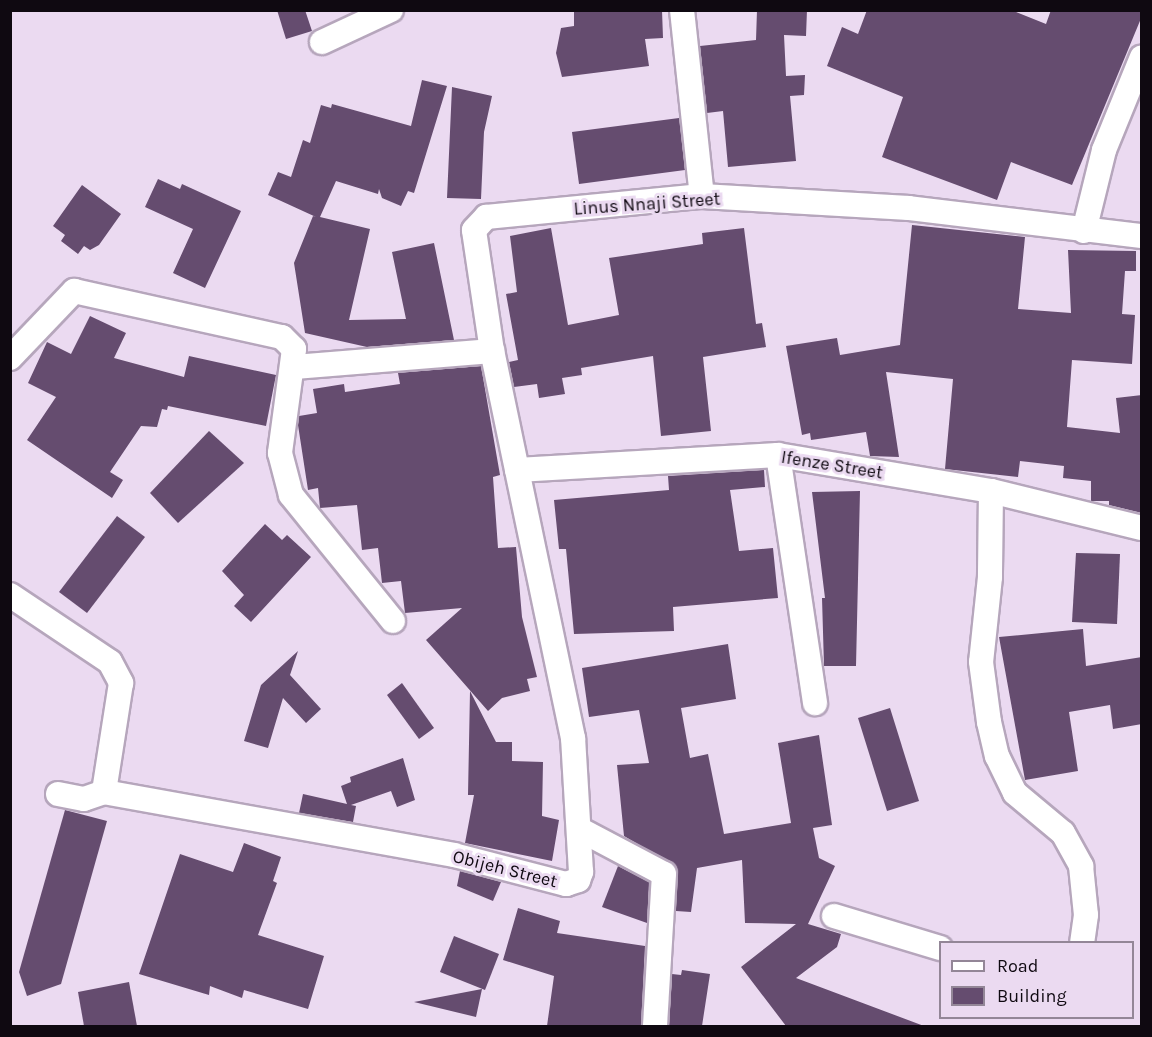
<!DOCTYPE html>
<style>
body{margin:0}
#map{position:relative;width:1152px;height:1037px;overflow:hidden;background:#ebdaf1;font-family:Karla,sans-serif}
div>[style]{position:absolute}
.building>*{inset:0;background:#654c6f}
.roads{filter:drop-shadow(2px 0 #b6a6bc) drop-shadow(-2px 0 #b6a6bc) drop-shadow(0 2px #b6a6bc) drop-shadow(0 -2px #b6a6bc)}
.minor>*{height:24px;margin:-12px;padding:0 12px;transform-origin:12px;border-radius:12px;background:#fff}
span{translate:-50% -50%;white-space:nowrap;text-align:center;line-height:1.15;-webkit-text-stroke:6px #ebdaf1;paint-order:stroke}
.street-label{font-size:18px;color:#0f0911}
.frame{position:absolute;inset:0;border:12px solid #0f0911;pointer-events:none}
.legend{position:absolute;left:939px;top:941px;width:195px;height:78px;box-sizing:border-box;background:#ebdaf1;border:2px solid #938697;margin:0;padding:8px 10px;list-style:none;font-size:18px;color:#0f0911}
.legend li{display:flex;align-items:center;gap:12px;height:30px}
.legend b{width:30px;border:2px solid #938697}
</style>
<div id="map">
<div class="building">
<i style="clip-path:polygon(277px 10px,305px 10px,312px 31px,286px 39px)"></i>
<i style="clip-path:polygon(574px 10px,662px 10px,663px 38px,645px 39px,649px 66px,562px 77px,556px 53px,561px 28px,574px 26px)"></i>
<i style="clip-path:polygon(757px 10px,807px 10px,806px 36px,784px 35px,786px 76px,805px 75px,804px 95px,790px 96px,796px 161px,728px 167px,723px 111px,707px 113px,700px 46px,756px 40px)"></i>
<i style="clip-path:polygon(867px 10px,1011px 10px,1046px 24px,1051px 10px,1142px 10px,1142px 16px,1072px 185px,1011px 162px,997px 200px,882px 157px,903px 97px,827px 66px,842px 27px,858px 34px)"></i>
<i style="clip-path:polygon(422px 80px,447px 86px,414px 193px,408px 191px,401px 206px,382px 198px,379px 189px,378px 194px,336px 181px,320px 217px,370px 229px,349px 320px,406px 319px,392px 252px,434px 243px,454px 340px,367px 347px,305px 333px,294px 263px,313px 216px,316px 217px,268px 195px,278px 172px,291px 177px,303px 140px,310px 143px,321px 105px,331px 108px,332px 104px,411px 126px)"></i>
<i style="clip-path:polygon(452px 87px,492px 96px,484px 132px,481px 199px,447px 198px)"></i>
<i style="clip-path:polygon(679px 118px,685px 170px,579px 184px,572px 132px)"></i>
<i style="clip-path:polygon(158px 179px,180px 189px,182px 184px,241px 211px,205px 288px,173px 273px,193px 229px,145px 207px)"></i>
<i style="clip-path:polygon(82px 185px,121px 214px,99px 245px,90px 250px,84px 246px,78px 254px,61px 241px,65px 235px,53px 226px)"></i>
<i style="clip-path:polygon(912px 225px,1025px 237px,1018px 309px,1071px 313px,1068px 250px,1136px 251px,1136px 271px,1125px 271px,1122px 314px,1135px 315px,1132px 364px,1072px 360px,1067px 427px,1120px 433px,1116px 398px,1142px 395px,1142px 513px,1109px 505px,1109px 501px,1091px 501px,1091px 481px,1063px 478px,1064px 466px,1020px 461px,1018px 477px,945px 469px,953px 379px,886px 372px,899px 457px,870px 456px,866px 432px,811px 440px,810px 433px,802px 435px,786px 346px,837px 338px,840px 355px,900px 345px)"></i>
<i style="clip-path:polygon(551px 228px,568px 325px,619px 315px,609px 258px,703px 244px,702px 233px,744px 228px,756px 324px,762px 323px,766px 347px,703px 357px,711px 431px,661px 436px,653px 356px,581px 368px,582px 375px,562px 378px,565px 394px,539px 398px,537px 384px,514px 387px,509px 362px,518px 360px,506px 294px,517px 292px,510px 236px)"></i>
<i style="clip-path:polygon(90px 316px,126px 333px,114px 358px,184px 377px,189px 356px,276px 375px,266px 426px,168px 406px,167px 410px,162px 409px,157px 427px,141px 426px,110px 472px,123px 480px,112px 498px,27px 440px,56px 397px,28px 383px,47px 342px,71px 354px)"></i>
<i style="clip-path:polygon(481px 366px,500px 475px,493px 477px,498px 548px,516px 547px,522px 617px,537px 677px,527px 679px,530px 691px,502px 698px,488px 711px,426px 640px,462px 608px,405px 613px,401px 581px,382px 583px,378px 548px,362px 550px,357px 505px,320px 508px,318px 488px,308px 490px,298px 425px,299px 416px,317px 413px,313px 389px,344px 384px,345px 392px,400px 384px,398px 373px)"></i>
<i style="clip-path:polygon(209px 431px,244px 463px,178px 523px,150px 493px)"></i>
<i style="clip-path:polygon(764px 470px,765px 487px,730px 490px,739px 551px,773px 548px,778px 598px,673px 607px,674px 631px,574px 634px,566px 549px,559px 549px,554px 500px,669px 490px,668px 476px)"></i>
<i style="clip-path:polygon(860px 491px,856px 666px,824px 666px,822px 598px,825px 598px,812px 492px)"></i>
<i style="clip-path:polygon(117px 516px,145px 537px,87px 613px,59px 592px)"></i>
<i style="clip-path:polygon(265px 524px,282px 540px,287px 535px,311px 557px,251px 622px,234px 606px,244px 595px,222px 571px)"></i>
<i style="clip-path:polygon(1076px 553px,1120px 554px,1117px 624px,1072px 622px)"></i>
<i style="clip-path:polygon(1083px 629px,1086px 666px,1142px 657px,1142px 724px,1113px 729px,1110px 705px,1069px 712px,1078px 771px,1025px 780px,999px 637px)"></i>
<i style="clip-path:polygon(728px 644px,736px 699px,681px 708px,690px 758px,708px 754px,724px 834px,791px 823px,778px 743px,819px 735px,832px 825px,813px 828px,819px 858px,835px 866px,808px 924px,841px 934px,837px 947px,796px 978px,924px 1026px,786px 1026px,741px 967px,796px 924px,745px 923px,742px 860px,697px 868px,691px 912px,676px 911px,676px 867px,624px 836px,617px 765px,649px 763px,639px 710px,589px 717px,582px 668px)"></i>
<i style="clip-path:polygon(298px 651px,290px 675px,321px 709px,306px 723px,283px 698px,268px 748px,244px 741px,261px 685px)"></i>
<i style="clip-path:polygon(402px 683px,434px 728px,419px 739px,387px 695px)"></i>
<i style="clip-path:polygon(470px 691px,496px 742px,512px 742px,512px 761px,543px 762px,542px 816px,559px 820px,552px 861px,465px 843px,474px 795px,468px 795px)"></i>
<i style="clip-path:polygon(890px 708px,919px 801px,887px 811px,858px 718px)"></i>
<i style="clip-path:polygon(403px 758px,415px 800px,397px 807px,391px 791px,351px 805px,356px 806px,353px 822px,299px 813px,303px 794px,347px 804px,341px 786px,351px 782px,350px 777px)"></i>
<i style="clip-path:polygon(65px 810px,107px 821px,61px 984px,27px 996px,19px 972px)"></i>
<i style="clip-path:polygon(244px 843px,281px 857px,273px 881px,277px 883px,258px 935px,324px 956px,308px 1009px,244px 990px,242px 998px,210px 986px,209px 995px,139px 974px,180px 854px,233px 872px)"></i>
<i style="clip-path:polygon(618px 866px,649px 882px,647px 923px,602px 907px)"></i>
<i style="clip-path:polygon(460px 871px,501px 882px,493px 901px,457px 886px)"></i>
<i style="clip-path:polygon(518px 908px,560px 921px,557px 933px,645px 946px,641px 1026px,547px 1026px,554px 976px,503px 960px)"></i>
<i style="clip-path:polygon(454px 936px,499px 954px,485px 990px,440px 972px)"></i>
<i style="clip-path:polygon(682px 970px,710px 974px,702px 1026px,669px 1026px,672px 974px,681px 975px)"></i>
<i style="clip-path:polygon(129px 982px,137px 1026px,84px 1026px,78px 992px)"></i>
<i style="clip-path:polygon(482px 989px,476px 1017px,414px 1002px)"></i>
</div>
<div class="roads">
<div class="minor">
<i style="left:682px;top:10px;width:187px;rotate:83.9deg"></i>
<i style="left:322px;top:42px;width:76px;rotate:-24.9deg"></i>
<i style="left:1084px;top:231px;width:83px;rotate:-76.1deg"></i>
<i style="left:1104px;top:150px;width:100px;rotate:-67.8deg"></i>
<i style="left:10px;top:358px;width:93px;rotate:-46.3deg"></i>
<i style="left:74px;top:291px;width:213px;rotate:12.5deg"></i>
<i style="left:282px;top:337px;width:17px;rotate:45deg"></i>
<i style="left:294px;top:349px;width:105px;rotate:97.7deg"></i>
<i style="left:280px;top:453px;width:43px;rotate:75.3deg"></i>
<i style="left:291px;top:495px;width:162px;rotate:51deg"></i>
<i style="left:294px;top:367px;width:199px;rotate:-4.6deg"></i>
<i style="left:778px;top:455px;width:251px;rotate:81.5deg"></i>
<i style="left:517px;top:470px;width:261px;rotate:-3.3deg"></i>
<i style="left:778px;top:455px;width:216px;rotate:9.6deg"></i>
<i style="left:991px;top:491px;width:155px;rotate:13.8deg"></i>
<i style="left:991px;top:491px;width:86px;rotate:90.7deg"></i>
<i style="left:990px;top:577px;width:85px;rotate:96deg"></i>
<i style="left:981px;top:662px;width:61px;rotate:82.4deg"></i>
<i style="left:989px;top:722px;width:35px;rotate:77deg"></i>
<i style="left:997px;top:756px;width:41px;rotate:64.1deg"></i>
<i style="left:1015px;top:793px;width:62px;rotate:39.8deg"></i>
<i style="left:1063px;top:833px;width:38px;rotate:61deg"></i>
<i style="left:1081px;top:866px;width:49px;rotate:84.2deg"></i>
<i style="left:1086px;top:915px;width:27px;rotate:98deg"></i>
<i style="left:10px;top:595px;width:120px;rotate:33.8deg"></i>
<i style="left:110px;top:662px;width:24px;rotate:62deg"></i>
<i style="left:121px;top:683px;width:110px;rotate:98.9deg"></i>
<i style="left:58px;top:794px;width:26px;rotate:11deg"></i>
<i style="left:84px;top:799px;width:21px;rotate:-19deg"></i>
<i style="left:104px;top:792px;width:356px;rotate:10.2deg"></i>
<i style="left:454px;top:855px;width:116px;rotate:14.5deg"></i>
<i style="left:566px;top:884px;width:13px;rotate:-18deg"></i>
<i style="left:578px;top:880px;width:9px;rotate:-69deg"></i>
<i style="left:581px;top:872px;width:134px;rotate:-93.4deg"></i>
<i style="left:573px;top:738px;width:395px;rotate:-101.8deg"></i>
<i style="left:492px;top:351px;width:122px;rotate:-98.5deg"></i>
<i style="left:474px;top:230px;width:18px;rotate:-47deg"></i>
<i style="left:486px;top:217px;width:217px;rotate:-5.6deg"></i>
<i style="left:702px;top:196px;width:207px;rotate:3.3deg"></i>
<i style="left:909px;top:208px;width:235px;rotate:6.9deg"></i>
<i style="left:579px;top:829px;width:96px;rotate:27.9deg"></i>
<i style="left:664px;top:874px;width:152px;rotate:93.4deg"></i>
<i style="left:834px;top:916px;width:111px;rotate:16.8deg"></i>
</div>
</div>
<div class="street-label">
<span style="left:647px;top:204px;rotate:-4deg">Linus Nnaji Street</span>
<span style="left:832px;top:465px;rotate:9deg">Ifenze Street</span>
<span style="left:505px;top:869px;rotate:14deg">Obijeh Street</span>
</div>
<div class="frame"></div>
<ul class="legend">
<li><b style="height:8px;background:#fff"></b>Road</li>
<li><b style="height:16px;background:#654c6f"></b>Building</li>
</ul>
</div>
